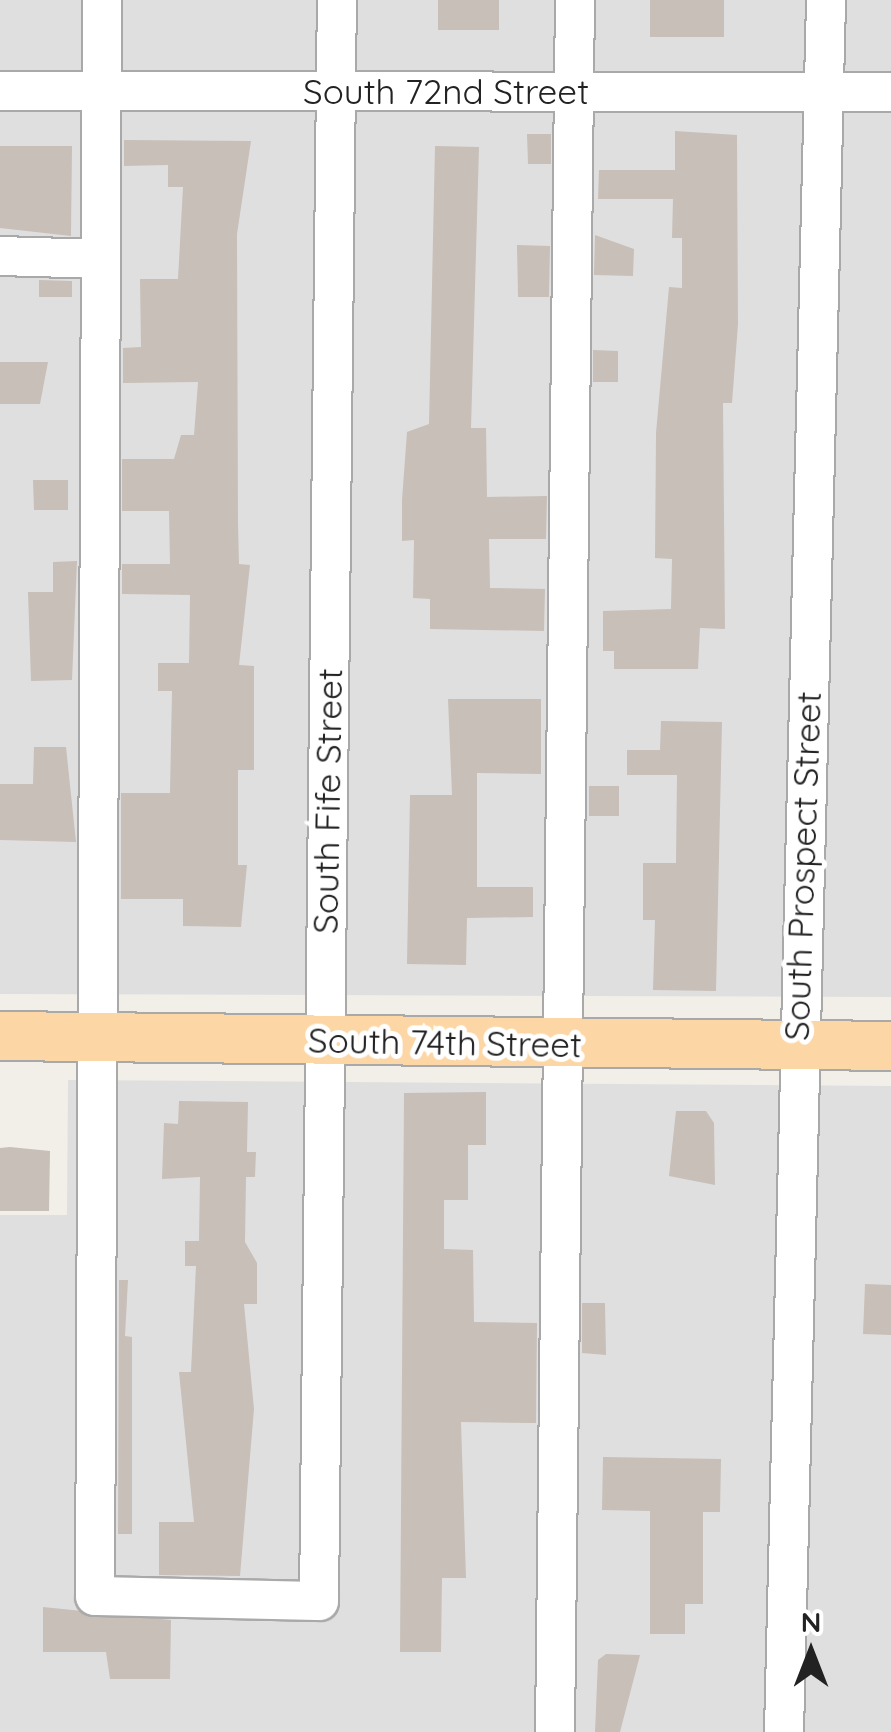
<!DOCTYPE html>
<style>
body{margin:0}
#map{position:relative;width:891px;height:1732px;overflow:hidden;background:#f2efe9;font-family:Quicksand,sans-serif}
div>[style]{position:absolute}
.residential>*{inset:0;background:#e0dfdf}
.building>*{inset:0;background:#c7bfb8}
.roads{filter:drop-shadow(2px 0 #a9a9a9) drop-shadow(-2px 0 #a9a9a9) drop-shadow(0 2px #a9a9a9) drop-shadow(0 -2px #a9a9a9)}
.minor>*{height:38px;margin:-19px;padding:0 19px;transform-origin:19px;border-radius:19px;background:#fff}
.major>*{height:48px;margin:-24px;padding:0 24px;transform-origin:24px;border-radius:24px;background:#fcd6a4}
span{translate:-50% -50%;white-space:nowrap;text-align:center;line-height:1.15;-webkit-text-stroke:10px #fff;paint-order:stroke}
.street-label{font-size:35px;color:#222}
.north{position:absolute;left:761px;top:1602px;width:100px;height:100px;-webkit-text-stroke:8px #fff;paint-order:stroke;rotate:0deg;font-size:28px;font-weight:700;line-height:40px;text-align:center;color:#222}
.north::after{content:'';display:block;margin:auto;width:35px;height:45px;background:#222;clip-path:polygon(50% 0,100% 100%,50% 72%,0 100%)}
</style>
<div id="map">
<div class="residential">
<i style="clip-path:polygon(0 0,891px 0,891px 997px,0 994px)"></i>
<i style="clip-path:polygon(68px 1080px,891px 1086px,891px 1732px,0 1732px,0 1215px,67px 1215px)"></i>
</div>
<div class="building">
<i style="clip-path:polygon(438px 0,499px 0,499px 30px,438px 30px)"></i>
<i style="clip-path:polygon(650px 0,724px 0,724px 37px,650px 37px)"></i>
<i style="clip-path:polygon(675px 131px,737px 135px,738px 324px,732px 403px,723px 403px,725px 629px,700px 628px,698px 669px,614px 669px,614px 651px,603px 651px,603px 611px,671px 609px,672px 559px,655px 558px,656px 433px,669px 287px,682px 288px,682px 238px,672px 238px,673px 199px,598px 199px,599px 170px,675px 170px)"></i>
<i style="clip-path:polygon(527px 134px,551px 134px,551px 164px,528px 164px)"></i>
<i style="clip-path:polygon(124px 140px,251px 141px,237px 234px,238px 523px,239px 564px,250px 565px,239px 665px,254px 666px,254px 770px,238px 770px,238px 865px,247px 865px,241px 927px,183px 926px,183px 899px,121px 899px,121px 793px,170px 793px,172px 691px,158px 691px,158px 663px,189px 663px,190px 595px,122px 594px,122px 564px,170px 564px,169px 511px,122px 511px,122px 459px,174px 459px,181px 435px,194px 435px,198px 382px,123px 383px,123px 348px,141px 347px,140px 279px,178px 279px,183px 187px,168px 187px,168px 165px,124px 166px)"></i>
<i style="clip-path:polygon(0 146px,72px 146px,71px 236px,0 228px)"></i>
<i style="clip-path:polygon(435px 146px,479px 147px,471px 428px,486px 428px,487px 497px,547px 496px,546px 539px,489px 539px,490px 588px,545px 589px,544px 631px,430px 629px,430px 599px,413px 598px,414px 540px,402px 541px,402px 500px,407px 432px,429px 424px)"></i>
<i style="clip-path:polygon(595px 235px,634px 249px,633px 276px,594px 275px)"></i>
<i style="clip-path:polygon(517px 245px,550px 246px,549px 297px,518px 297px)"></i>
<i style="clip-path:polygon(39px 280px,72px 281px,72px 297px,39px 297px)"></i>
<i style="clip-path:polygon(593px 350px,618px 351px,618px 382px,593px 382px)"></i>
<i style="clip-path:polygon(0 362px,48px 362px,40px 404px,0 404px)"></i>
<i style="clip-path:polygon(33px 480px,68px 480px,68px 510px,34px 510px)"></i>
<i style="clip-path:polygon(77px 561px,72px 680px,31px 681px,28px 592px,53px 592px,53px 562px)"></i>
<i style="clip-path:polygon(448px 699px,541px 699px,541px 774px,477px 773px,477px 887px,533px 887px,533px 917px,467px 918px,466px 965px,407px 964px,410px 795px,452px 795px)"></i>
<i style="clip-path:polygon(661px 721px,722px 722px,716px 991px,653px 990px,655px 920px,643px 920px,643px 863px,676px 863px,677px 775px,627px 775px,627px 750px,660px 750px)"></i>
<i style="clip-path:polygon(34px 747px,66px 747px,76px 842px,0 840px,0 784px,33px 784px)"></i>
<i style="clip-path:polygon(589px 786px,619px 786px,619px 816px,589px 816px)"></i>
<i style="clip-path:polygon(486px 1092px,486px 1145px,468px 1145px,468px 1200px,444px 1200px,444px 1249px,473px 1250px,474px 1322px,537px 1323px,536px 1423px,461px 1422px,466px 1578px,442px 1578px,441px 1652px,400px 1652px,404px 1093px)"></i>
<i style="clip-path:polygon(179px 1101px,248px 1102px,247px 1152px,256px 1152px,255px 1177px,246px 1177px,245px 1242px,257px 1263px,257px 1304px,244px 1304px,254px 1409px,240px 1576px,159px 1575px,159px 1522px,194px 1522px,179px 1372px,191px 1372px,196px 1266px,185px 1266px,185px 1241px,199px 1241px,200px 1177px,162px 1179px,164px 1123px,178px 1124px)"></i>
<i style="clip-path:polygon(676px 1111px,706px 1111px,714px 1123px,715px 1185px,669px 1176px)"></i>
<i style="clip-path:polygon(10px 1147px,50px 1151px,49px 1211px,0 1211px,0 1148px)"></i>
<i style="clip-path:polygon(119px 1280px,128px 1280px,125px 1336px,132px 1337px,132px 1534px,118px 1534px)"></i>
<i style="clip-path:polygon(865px 1284px,891px 1285px,891px 1335px,863px 1334px)"></i>
<i style="clip-path:polygon(582px 1303px,605px 1303px,606px 1355px,582px 1353px)"></i>
<i style="clip-path:polygon(603px 1457px,721px 1459px,720px 1512px,703px 1512px,703px 1604px,685px 1604px,685px 1634px,650px 1634px,650px 1511px,602px 1510px)"></i>
<i style="clip-path:polygon(43px 1607px,171px 1620px,170px 1679px,110px 1679px,106px 1652px,43px 1652px)"></i>
<i style="clip-path:polygon(606px 1654px,640px 1655px,620px 1732px,595px 1732px,598px 1660px)"></i>
</div>
<div class="roads">
<div class="minor">
<i style="left:102px;top:0;width:1596px;rotate:90.25deg"></i>
<i style="left:95px;top:1596px;width:224px;rotate:1.3deg"></i>
<i style="left:319px;top:1601px;width:1601px;rotate:-89.36deg"></i>
<i style="left:0;top:91px;width:891px;rotate:0.06deg"></i>
<i style="left:0;top:256px;width:100px;rotate:1.7deg"></i>
<i style="left:555px;top:1732px;width:1732px;rotate:-89.34deg"></i>
<i style="left:784px;top:1732px;width:1733px;rotate:-88.61deg"></i>
</div>
<div class="major">
<i style="left:0;top:1036px;width:891px;rotate:0.64deg"></i>
</div>
</div>
<div class="street-label">
<span style="left:446px;top:91px">South 72nd Street</span>
<span style="left:327px;top:801px;rotate:-89deg">South Fife Street</span>
<span style="left:802px;top:866px;rotate:-88deg">South Prospect Street</span>
<span style="left:445px;top:1042px;rotate:1deg">South 74th Street</span>
</div>
<div class="north">N</div>
</div>
